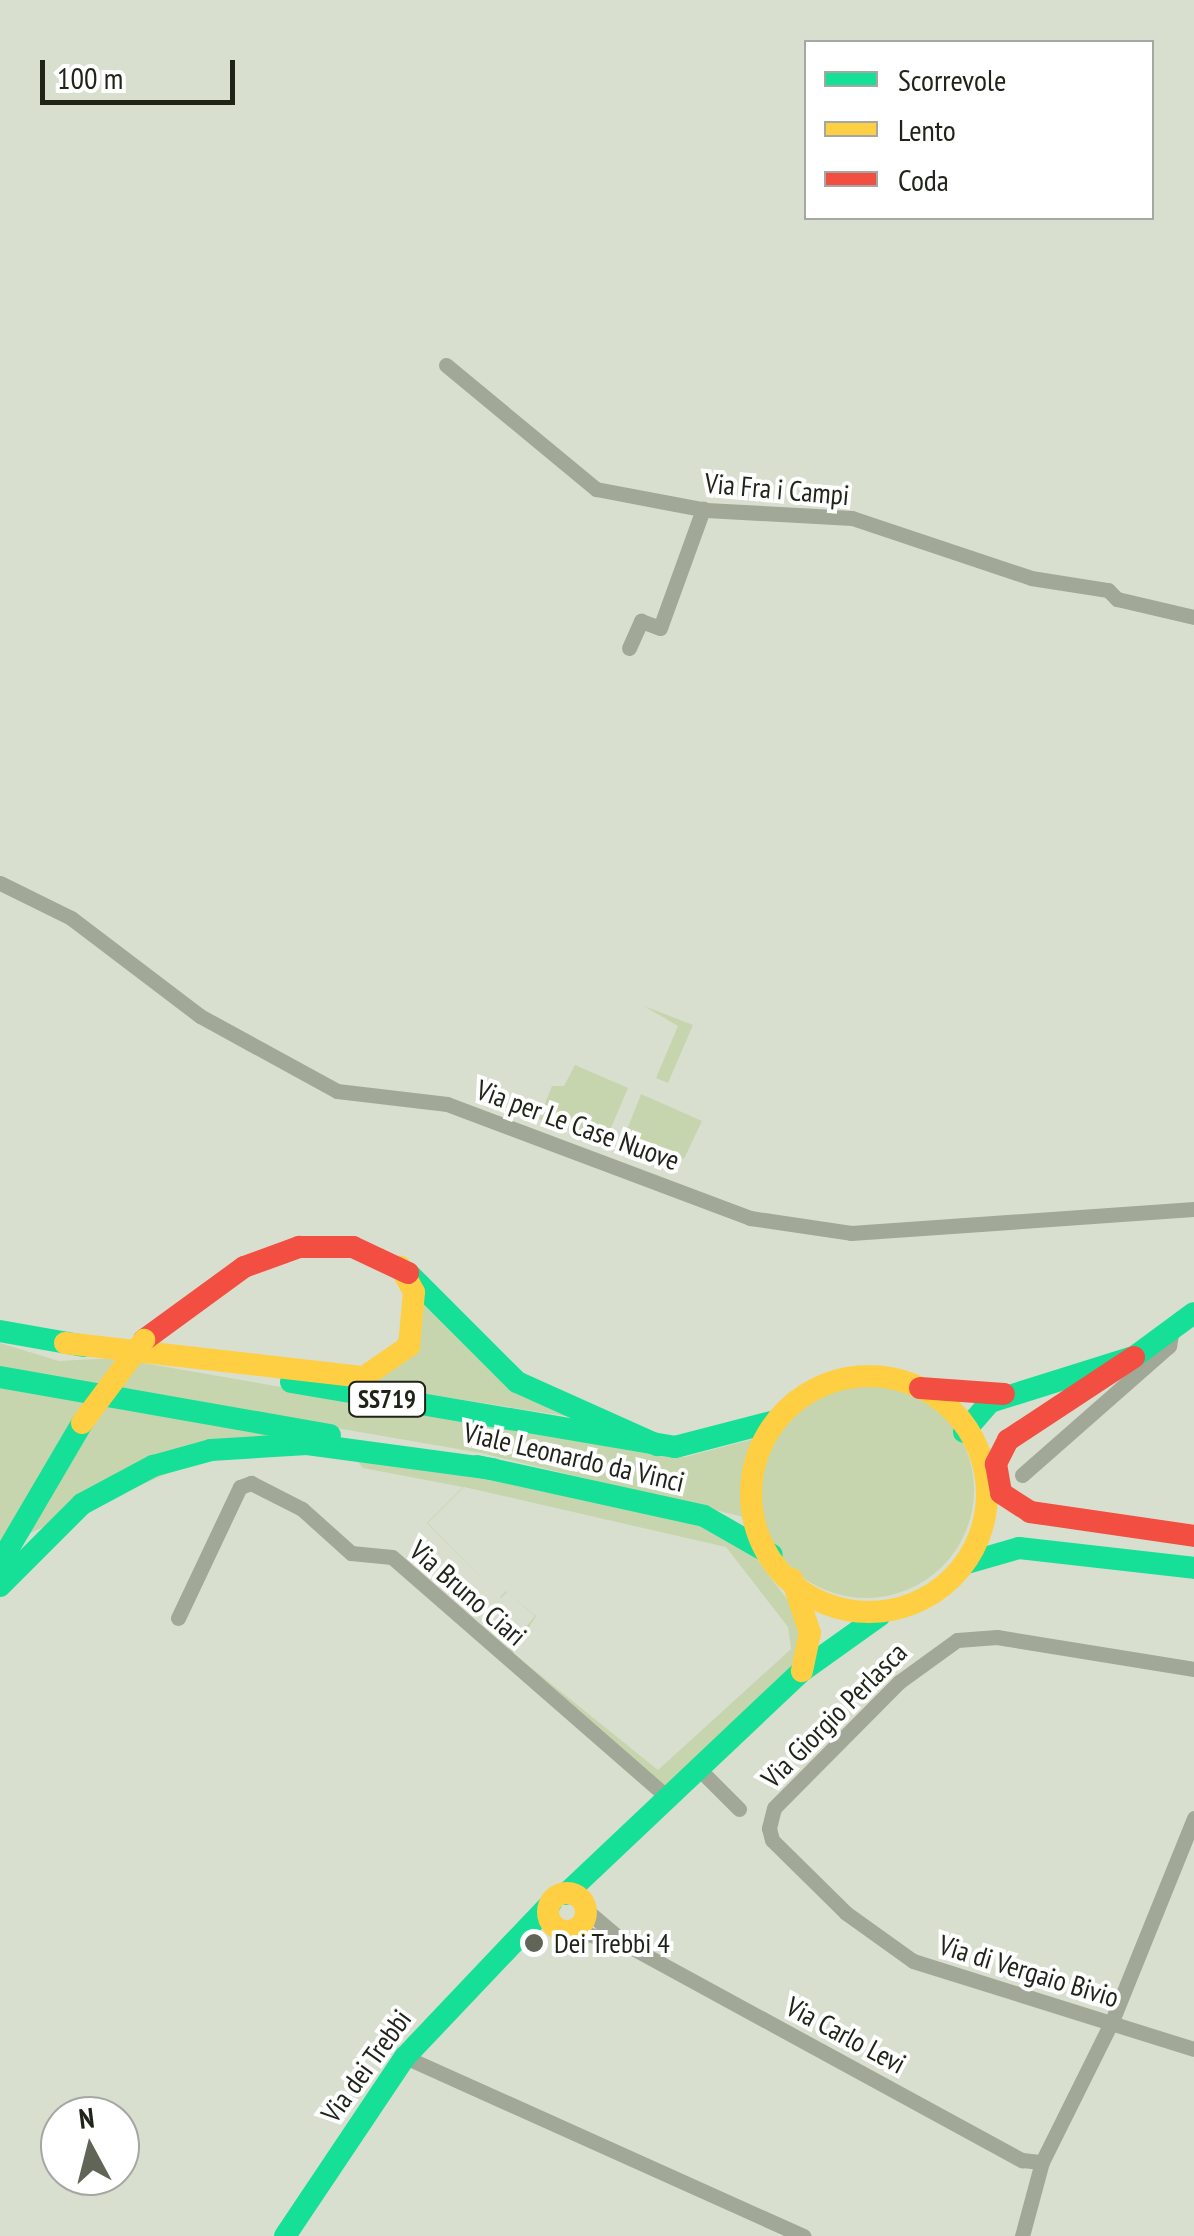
<!DOCTYPE html>
<style>
body{margin:0}
#map{position:relative;width:1194px;height:2236px;overflow:hidden;background:#d9dfce;font-family:"PT Sans Narrow",sans-serif}
div>[style]{position:absolute}
.green>*{inset:0;background:#c6d5ae}
.round{border-radius:50%}
.street>*{height:15px;margin:-7.5px;padding:0 7.5px;transform-origin:7.5px;border-radius:7.5px;background:#a2a897}
.fast>*{height:22px;margin:-11px;padding:0 11px;transform-origin:11px;border-radius:11px;background:#16e098}
.slow>*{height:22px;margin:-11px;padding:0 11px;transform-origin:11px;border-radius:11px;background:#ffcf43}
.slow>.ring{margin:-11px;padding:0;box-sizing:content-box;background:none;border:22px solid #ffcf43;border-radius:50%}
.jam>*{height:22px;margin:-11px;padding:0 11px;transform-origin:11px;border-radius:11px;background:#f24e42}
.slow-bridge>*{height:22px;margin:-11px;padding:0 11px;transform-origin:11px;border-radius:11px;background:#ffcf43}
.dots>*{width:28px;height:28px;translate:-50% -50%;box-sizing:border-box;border:5px solid #fff;border-radius:50%}
span{translate:-50% -50%;white-space:nowrap;text-align:center;line-height:1.15;-webkit-text-stroke:8px #fff;paint-order:stroke}
.shield-label span{padding:2px 8px;background:#fff;border:2px solid;border-radius:8px;-webkit-text-stroke-width:0}
.shield-label{font-size:25px;color:#1f2318;font-weight:700}
.street-label{font-size:28px;color:#1f2318}
.poi-label{font-size:28px;color:#1f2318}
.left{translate:0 -50%;text-align:left}
.legend{position:absolute;left:804px;top:40px;width:350px;height:180px;box-sizing:border-box;background:#fff;border:2px solid #a5a7a3;margin:0;padding:12px 18px;list-style:none;font-size:30px;color:#1f2318}
.legend li{display:flex;align-items:center;gap:20px;height:50px}
.legend b{width:50px;border:2px solid #a5a7a3}
.north{position:absolute;left:40px;top:2096px;width:100px;height:100px;box-sizing:border-box;background:#fff;border:2px solid #a5a7a3;border-radius:50%;rotate:353deg;font-size:28px;font-weight:700;line-height:40px;text-align:center;color:#1f2318}
.north::after{content:'';display:block;margin:auto;width:35px;height:45px;background:#606558;clip-path:polygon(50% 0,100% 100%,50% 72%,0 100%)}
.scale{position:absolute;left:40px;top:60px;width:195px;height:45px;box-sizing:border-box;border:5px solid #1f2318;border-top:0;padding-left:12px;font-size:30px;line-height:35px;white-space:nowrap;color:#1f2318;-webkit-text-stroke:8px #fff;paint-order:stroke}
</style>
<div id="map">
<div class="green">
<i style="clip-path:polygon(644px 1006px,693px 1025px,668px 1083px,656px 1078px,678px 1026px)"></i>
<i style="clip-path:polygon(575px 1065px,628px 1088px,605px 1142px,539px 1119px,552px 1086px,564px 1086px)"></i>
<i style="clip-path:polygon(641px 1094px,702px 1121px,684px 1159px,625px 1135px)"></i>
<i style="clip-path:polygon(423px 1292px,578px 1418px,356px 1383px,377px 1379px)"></i>
<i style="clip-path:polygon(0 1343px,59px 1361px,114px 1358px,685px 1457px,753px 1439px,752px 1519px,481px 1453px,0 1370px)"></i>
<i class="round" style="left:758px;top:1382px;width:216px;height:216px"></i>
<i style="clip-path:polygon(0 1387px,285px 1436px,247px 1439px,0 1546px)"></i>
<i style="clip-path:polygon(evenodd,355px 1458px,520px 1484px,709px 1528px,752px 1553px,803px 1620px,796px 1664px,666px 1788px,505px 1653px,535px 1616px,507px 1592px,501px 1598px,427px 1523px,463px 1487px,363px 1468px,355px 1458px,464px 1487px,726px 1547px,788px 1627px,791px 1649px,658px 1770px,513px 1653px,536px 1616px,506px 1591px,500px 1597px,428px 1523px,464px 1487px)"></i>
</div>
<div class="street">
<i style="left:446px;top:365px;width:195px;rotate:39.6deg"></i>
<i style="left:596px;top:489px;width:112px;rotate:10.8deg"></i>
<i style="left:706px;top:510px;width:146px;rotate:3.1deg"></i>
<i style="left:852px;top:518px;width:189px;rotate:18.5deg"></i>
<i style="left:1031px;top:578px;width:78px;rotate:8.9deg"></i>
<i style="left:1108px;top:590px;width:13px;rotate:45deg"></i>
<i style="left:1117px;top:599px;width:79px;rotate:13.2deg"></i>
<i style="left:629px;top:648px;width:30px;rotate:-66deg"></i>
<i style="left:641px;top:621px;width:20px;rotate:20deg"></i>
<i style="left:660px;top:628px;width:127px;rotate:-70.1deg"></i>
<i style="left:0;top:883px;width:79px;rotate:26.2deg"></i>
<i style="left:71px;top:918px;width:162px;rotate:37.2deg"></i>
<i style="left:200px;top:1016px;width:156px;rotate:28.7deg"></i>
<i style="left:337px;top:1091px;width:111px;rotate:6.7deg"></i>
<i style="left:447px;top:1104px;width:324px;rotate:20.6deg"></i>
<i style="left:750px;top:1218px;width:102px;rotate:8.4deg"></i>
<i style="left:851px;top:1233px;width:344px;rotate:-4deg"></i>
<i style="left:1022px;top:1475px;width:196px;rotate:-41.3deg"></i>
<i style="left:1169px;top:1346px;width:17px;rotate:-80deg"></i>
<i style="left:178px;top:1618px;width:145px;rotate:-64.7deg"></i>
<i style="left:240px;top:1487px;width:12px;rotate:-20deg"></i>
<i style="left:251px;top:1483px;width:57px;rotate:27deg"></i>
<i style="left:302px;top:1509px;width:66px;rotate:41.9deg"></i>
<i style="left:351px;top:1553px;width:41px;rotate:5.6deg"></i>
<i style="left:392px;top:1557px;width:365px;rotate:41.1deg"></i>
<i style="left:1194px;top:1669px;width:200px;rotate:-170.8deg"></i>
<i style="left:997px;top:1637px;width:40px;rotate:175.7deg"></i>
<i style="left:957px;top:1640px;width:72px;rotate:144.1deg"></i>
<i style="left:899px;top:1682px;width:177px;rotate:134.8deg"></i>
<i style="left:774px;top:1808px;width:21px;rotate:104deg"></i>
<i style="left:769px;top:1828px;width:12px;rotate:76deg"></i>
<i style="left:772px;top:1840px;width:104px;rotate:44.6deg"></i>
<i style="left:846px;top:1913px;width:82px;rotate:35.6deg"></i>
<i style="left:913px;top:1961px;width:294px;rotate:17.4deg"></i>
<i style="left:698px;top:1768px;width:58px;rotate:45deg"></i>
<i style="left:586px;top:1910px;width:54px;rotate:40.5deg"></i>
<i style="left:627px;top:1945px;width:450px;rotate:28.6deg"></i>
<i style="left:1022px;top:2160px;width:20px;rotate:6deg"></i>
<i style="left:573px;top:1930px;width:48px;rotate:15.8deg"></i>
<i style="left:405px;top:2057px;width:437px;rotate:24.2deg"></i>
<i style="left:1022px;top:2236px;width:77px;rotate:-74.9deg"></i>
<i style="left:1042px;top:2162px;width:157px;rotate:-63.6deg"></i>
<i style="left:1112px;top:2021px;width:219px;rotate:-68deg"></i>
</div>
<div class="fast">
<i style="left:408px;top:1273px;width:154px;rotate:45deg"></i>
<i style="left:517px;top:1382px;width:154px;rotate:24.2deg"></i>
<i style="left:0;top:1331px;width:85px;rotate:10.1deg"></i>
<i style="left:0;top:1377px;width:335px;rotate:10deg"></i>
<i style="left:291px;top:1382px;width:389px;rotate:9.6deg"></i>
<i style="left:675px;top:1447px;width:99px;rotate:-14.6deg"></i>
<i style="left:964px;top:1432px;width:40px;rotate:-49deg"></i>
<i style="left:990px;top:1402px;width:151px;rotate:-17.4deg"></i>
<i style="left:1134px;top:1357px;width:74px;rotate:-36.3deg"></i>
<i style="left:477px;top:1466px;width:232px;rotate:12.4deg"></i>
<i style="left:704px;top:1516px;width:78px;rotate:29.8deg"></i>
<i style="left:0;top:1563px;width:162px;rotate:-59.6deg"></i>
<i style="left:967px;top:1563px;width:54px;rotate:-16.1deg"></i>
<i style="left:1019px;top:1548px;width:176px;rotate:6.5deg"></i>
<i style="left:0;top:1586px;width:116px;rotate:-45deg"></i>
<i style="left:82px;top:1504px;width:81px;rotate:-28.2deg"></i>
<i style="left:153px;top:1466px;width:60px;rotate:-15.4deg"></i>
<i style="left:211px;top:1450px;width:96px;rotate:-3.6deg"></i>
<i style="left:307px;top:1444px;width:188px;rotate:7.7deg"></i>
<i style="left:566px;top:1894px;width:325px;rotate:-43.4deg"></i>
<i style="left:802px;top:1671px;width:95px;rotate:-35.5deg"></i>
<i style="left:285px;top:2236px;width:216px;rotate:-56.2deg"></i>
<i style="left:405px;top:2057px;width:212px;rotate:-46.5deg"></i>
</div>
<div class="slow">
<i style="left:65px;top:1343px;width:301px;rotate:6.5deg"></i>
<i style="left:364px;top:1377px;width:55px;rotate:-34.6deg"></i>
<i style="left:409px;top:1346px;width:54px;rotate:-84.7deg"></i>
<i style="left:414px;top:1292px;width:29px;rotate:-119deg"></i>
<i class="ring" style="left:751px;top:1376px;width:214px;height:214px"></i>
<i style="left:792px;top:1579px;width:57px;rotate:71.6deg"></i>
<i style="left:810px;top:1633px;width:39px;rotate:102deg"></i>
<i class="ring" style="left:548px;top:1893px;width:16px;height:16px"></i>
</div>
<div class="jam">
<i style="left:144px;top:1340px;width:124px;rotate:-36.1deg"></i>
<i style="left:244px;top:1267px;width:59px;rotate:-20deg"></i>
<i style="left:299px;top:1247px;width:54px"></i>
<i style="left:353px;top:1247px;width:61px;rotate:25.3deg"></i>
<i style="left:1134px;top:1357px;width:151px;rotate:146.6deg"></i>
<i style="left:1008px;top:1440px;width:27px;rotate:117deg"></i>
<i style="left:996px;top:1464px;width:29px;rotate:80deg"></i>
<i style="left:1001px;top:1493px;width:35px;rotate:33deg"></i>
<i style="left:1030px;top:1512px;width:166px;rotate:8.3deg"></i>
<i style="left:920px;top:1388px;width:84px;rotate:4.1deg"></i>
</div>
<div class="slow-bridge">
<i style="left:82px;top:1423px;width:104px;rotate:-53.2deg"></i>
</div>
<div class="dots">
<i style="left:534px;top:1943px;background:#606558"></i>
</div>
<div class="shield-label">
<span style="left:387px;top:1399px">SS719</span>
</div>
<div class="street-label">
<span style="left:777px;top:489px;rotate:5deg">Via Fra i Campi</span>
<span style="left:578px;top:1125px;rotate:20deg">Via per Le Case Nuove</span>
<span style="left:574px;top:1457px;rotate:13deg">Viale Leonardo da Vinci</span>
<span style="left:468px;top:1593px;rotate:41deg">Via Bruno Ciari</span>
<span style="left:834px;top:1715px;rotate:-45deg">Via Giorgio Perlasca</span>
<span style="left:1029px;top:1971px;rotate:17deg">Via di Vergaio Bivio</span>
<span style="left:846px;top:2035px;rotate:28deg">Via Carlo Levi</span>
<span style="left:366px;top:2066px;rotate:-54deg">Via dei Trebbi</span>
</div>
<div class="poi-label">
<span class="left" style="left:554px;top:1943px">Dei Trebbi 4</span>
</div>
<ul class="legend">
<li><b style="height:12px;background:#16e098"></b>Scorrevole</li>
<li><b style="height:12px;background:#ffcf43"></b>Lento</li>
<li><b style="height:12px;background:#f24e42"></b>Coda</li>
</ul>
<div class="north">N</div>
<div class="scale">100 m</div>
</div>
